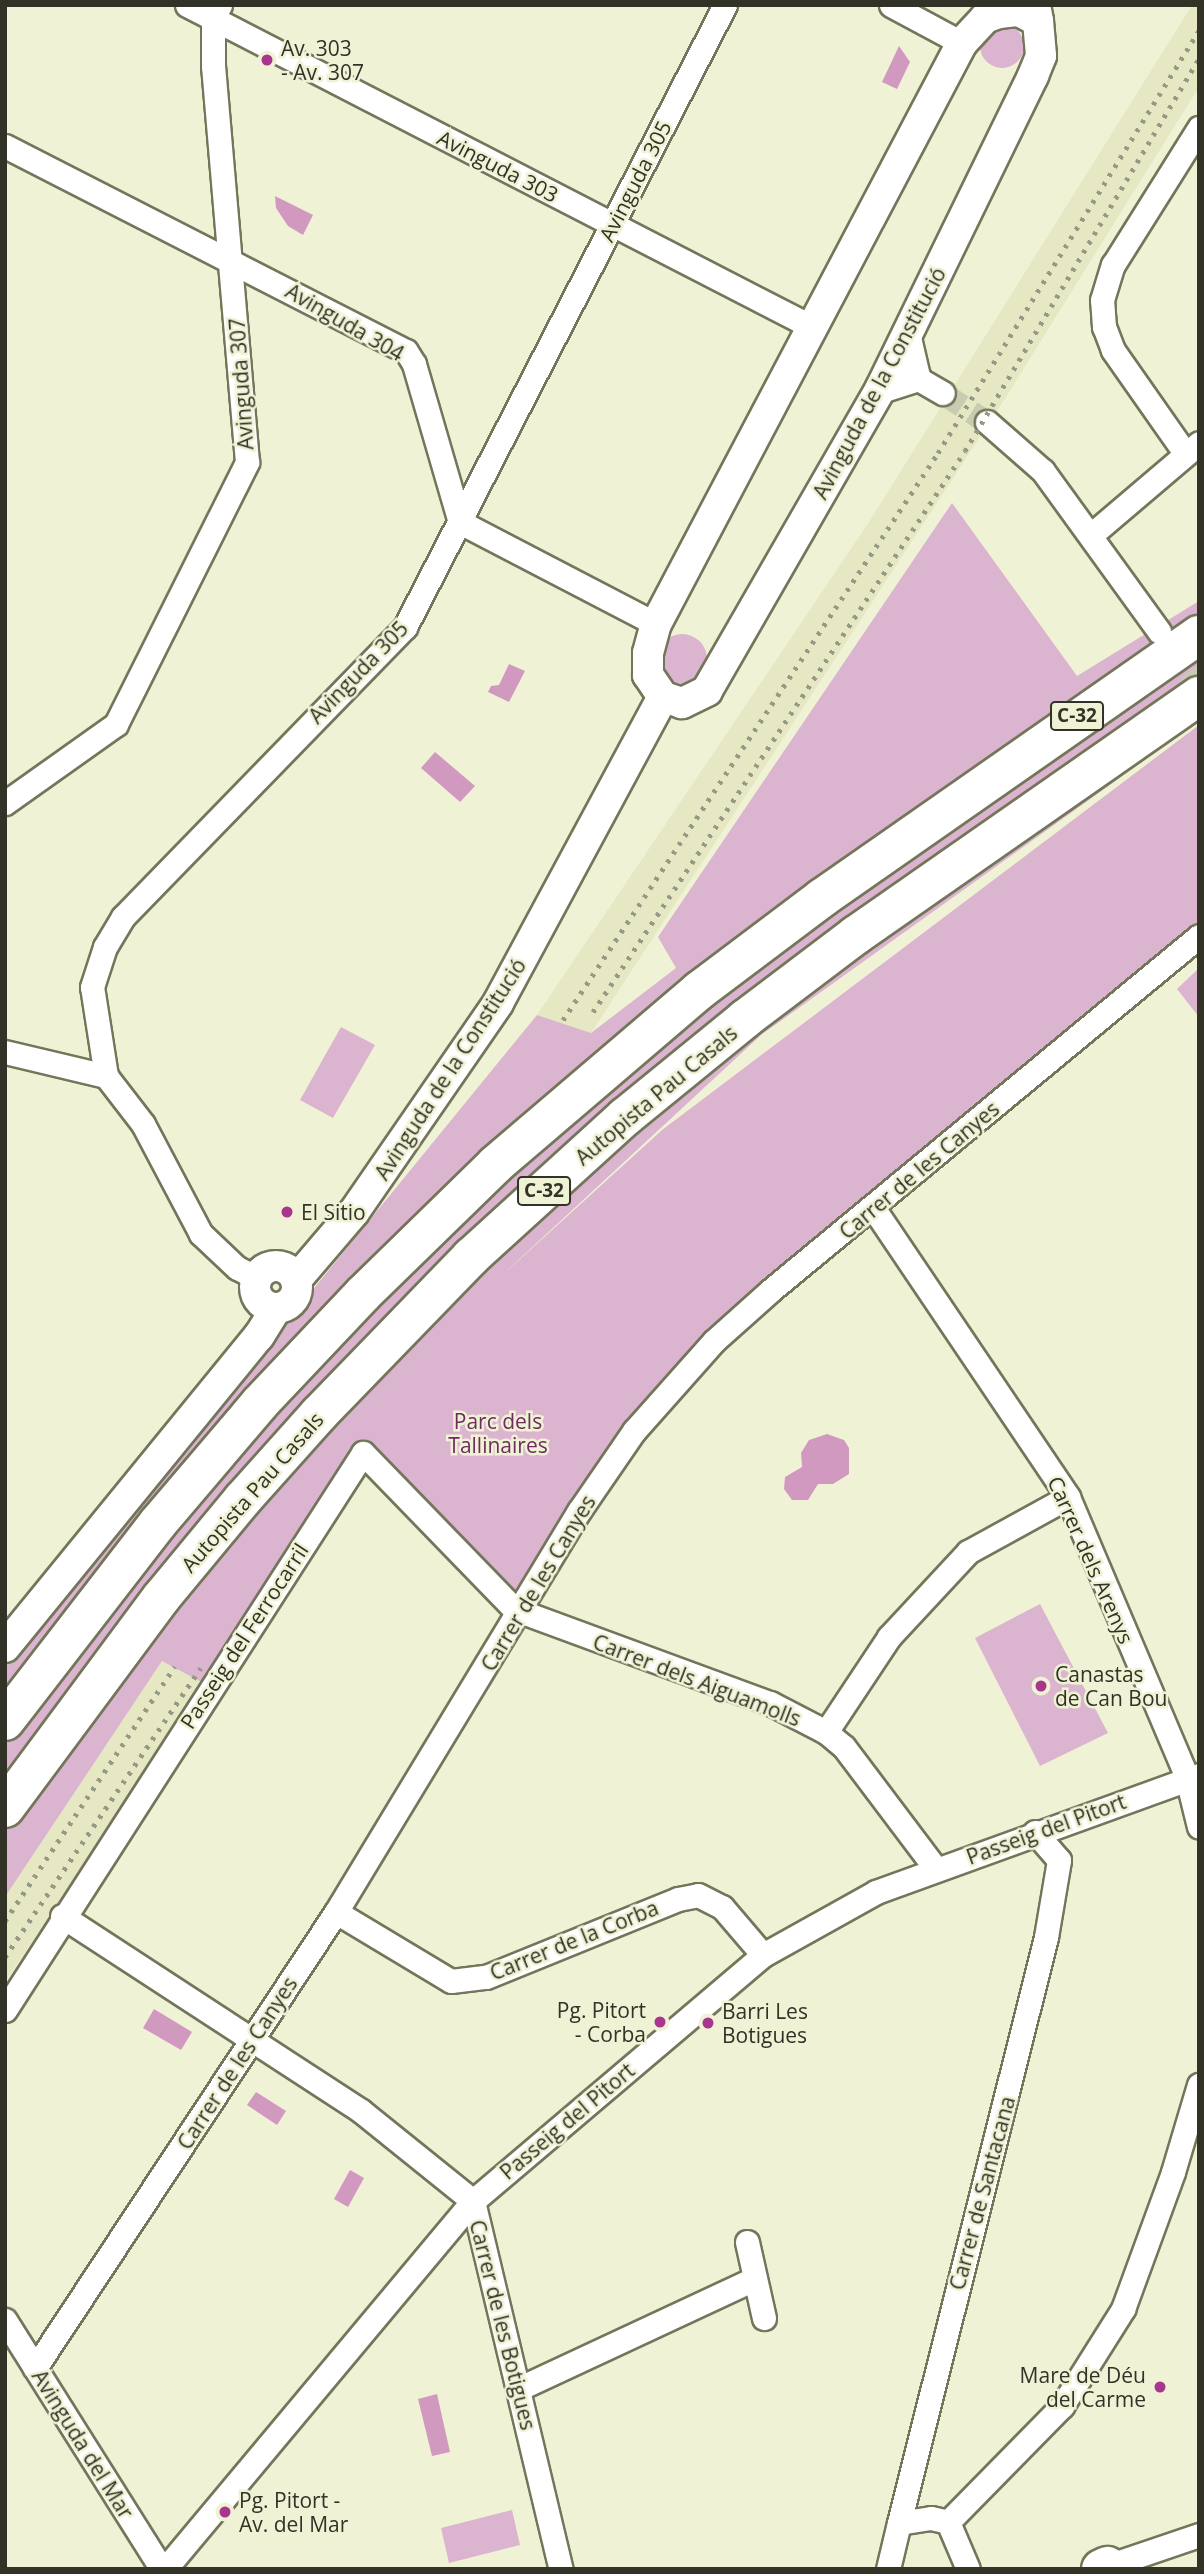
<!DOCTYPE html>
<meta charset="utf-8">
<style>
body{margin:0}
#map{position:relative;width:1204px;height:2574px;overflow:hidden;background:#f0f2d5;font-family:"Open Sans",sans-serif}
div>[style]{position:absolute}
.built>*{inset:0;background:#e6e8c3}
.green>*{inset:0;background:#dbb4cf}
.round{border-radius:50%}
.water>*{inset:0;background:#d199c0}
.minor-tunnel>*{height:23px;margin-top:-11.5px;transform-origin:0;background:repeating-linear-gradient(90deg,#caccb2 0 23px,transparent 0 34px)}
.roads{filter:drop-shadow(2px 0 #74755b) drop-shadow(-2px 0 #74755b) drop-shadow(0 2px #74755b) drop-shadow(0 -2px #74755b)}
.minor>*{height:23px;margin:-11.5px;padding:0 11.5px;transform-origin:11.5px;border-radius:11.5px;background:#fff}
.tertiary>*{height:30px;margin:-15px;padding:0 15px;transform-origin:15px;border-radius:15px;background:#fff}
.tertiary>.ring{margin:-15px;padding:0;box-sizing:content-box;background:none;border:30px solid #fff;border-radius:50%}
.trunk>*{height:38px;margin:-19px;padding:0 19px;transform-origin:19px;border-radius:19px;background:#fff}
.motorway>*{height:38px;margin:-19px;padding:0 19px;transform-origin:19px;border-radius:19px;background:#fff}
.rail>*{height:5px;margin-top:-2.5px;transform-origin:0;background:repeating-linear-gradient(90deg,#989984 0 3.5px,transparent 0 10.5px)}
.dots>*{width:19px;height:19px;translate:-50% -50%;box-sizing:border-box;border:4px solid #f0f2d5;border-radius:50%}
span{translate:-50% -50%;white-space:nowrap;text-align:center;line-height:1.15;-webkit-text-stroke:5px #f0f2d5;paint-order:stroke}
.shield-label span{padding:2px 5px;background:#f0f2d5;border:2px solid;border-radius:5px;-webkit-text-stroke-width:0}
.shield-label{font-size:19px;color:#323227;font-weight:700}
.poi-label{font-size:21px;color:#323227}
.left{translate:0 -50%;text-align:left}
.right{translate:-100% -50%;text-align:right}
.street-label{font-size:21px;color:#323227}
.park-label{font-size:21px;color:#6f2c5e}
.frame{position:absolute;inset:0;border:7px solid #323227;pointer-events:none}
</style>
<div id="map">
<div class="built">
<i style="clip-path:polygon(1192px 5px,1199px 5px,1199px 87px,1006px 397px,591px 1033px,537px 1015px,867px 525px)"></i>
<i style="clip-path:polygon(162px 1661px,205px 1684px,5px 1982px,5px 1897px)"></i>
</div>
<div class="green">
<i class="round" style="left:980px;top:24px;width:44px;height:44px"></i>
<i style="clip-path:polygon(952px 503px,1077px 676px,1199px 601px,1199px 721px,761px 1035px,498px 1279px,662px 1130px,1199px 725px,1199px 936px,771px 1290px,634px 1431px,520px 1612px,363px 1453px,205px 1684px,162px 1661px,5px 1897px,5px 1667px,537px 1015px,591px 1033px,676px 968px,658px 937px)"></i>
<i class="round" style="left:657px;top:634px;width:50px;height:50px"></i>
<i style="clip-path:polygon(1199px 968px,1199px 1017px,1177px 989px)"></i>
<i style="clip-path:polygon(341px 1027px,375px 1045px,333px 1118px,300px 1100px)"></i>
<i style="clip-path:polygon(1040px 1604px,1108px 1733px,1040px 1766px,975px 1638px)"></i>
<i style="clip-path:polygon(512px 2510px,520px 2545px,449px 2563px,441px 2528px)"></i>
</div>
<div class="water">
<i style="clip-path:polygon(899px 46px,910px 62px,897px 89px,882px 82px)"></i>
<i style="clip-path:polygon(275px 196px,313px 215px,303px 235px,288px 226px,276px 208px)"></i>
<i style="clip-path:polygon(509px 664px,525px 671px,509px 702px,488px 692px,491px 686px,499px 685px)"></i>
<i style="clip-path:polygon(435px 752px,475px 786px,460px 802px,421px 768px)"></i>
<i style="clip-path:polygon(827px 1434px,844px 1440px,849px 1448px,849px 1474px,833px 1484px,818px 1484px,808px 1500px,792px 1500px,784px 1489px,785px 1477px,802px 1467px,801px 1453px,809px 1440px)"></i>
<i style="clip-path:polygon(154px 2009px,192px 2032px,181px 2050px,143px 2028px)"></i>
<i style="clip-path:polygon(256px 2092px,286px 2111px,277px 2125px,247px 2105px)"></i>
<i style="clip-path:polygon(350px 2170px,364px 2178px,348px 2207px,334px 2199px)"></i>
<i style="clip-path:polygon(437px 2394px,450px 2452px,432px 2456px,418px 2399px)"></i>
</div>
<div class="minor-tunnel">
<i style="left:943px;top:393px;width:53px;rotate:33.4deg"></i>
<i style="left:1169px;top:644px;width:49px;rotate:52.4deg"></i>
</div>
<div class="roads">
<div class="minor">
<i style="left:187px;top:5px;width:701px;rotate:27.26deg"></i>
<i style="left:891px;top:5px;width:81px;rotate:28.2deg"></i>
<i style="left:5px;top:146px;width:450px;rotate:27.1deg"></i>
<i style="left:406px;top:351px;width:15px;rotate:58deg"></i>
<i style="left:414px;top:364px;width:165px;rotate:73.8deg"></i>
<i style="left:460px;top:522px;width:221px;rotate:27.5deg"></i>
<i style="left:915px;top:377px;width:32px;rotate:30deg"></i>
<i style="left:987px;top:422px;width:74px;rotate:41.2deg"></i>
<i style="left:1043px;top:471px;width:198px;rotate:54.1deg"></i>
<i style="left:1185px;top:453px;width:126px;rotate:-125deg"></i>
<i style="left:1113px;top:350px;width:25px;rotate:-111deg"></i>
<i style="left:1104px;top:327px;width:27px;rotate:-94deg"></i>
<i style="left:1102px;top:300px;width:37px;rotate:-73deg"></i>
<i style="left:1113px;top:265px;width:162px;rotate:-57.9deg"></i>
<i style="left:1091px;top:535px;width:142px;rotate:-40.4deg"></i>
<i style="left:5px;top:803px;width:136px;rotate:-35.4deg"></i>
<i style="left:116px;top:724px;width:293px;rotate:-63.4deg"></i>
<i style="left:247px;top:462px;width:397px;rotate:-94.9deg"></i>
<i style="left:213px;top:66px;width:49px;rotate:-90deg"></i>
<i style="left:213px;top:17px;width:14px;rotate:-60deg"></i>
<i style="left:5px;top:1052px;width:104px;rotate:13.4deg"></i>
<i style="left:874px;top:1209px;width:347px;rotate:56deg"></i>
<i style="left:1068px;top:1497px;width:305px;rotate:67deg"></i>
<i style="left:1187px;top:1778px;width:50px;rotate:76.2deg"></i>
<i style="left:257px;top:1278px;width:22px;rotate:-153deg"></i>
<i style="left:237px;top:1268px;width:50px;rotate:-136.6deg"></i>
<i style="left:201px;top:1234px;width:124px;rotate:-117.8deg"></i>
<i style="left:143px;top:1124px;width:61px;rotate:-127.6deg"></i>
<i style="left:106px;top:1076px;width:90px;rotate:-98.9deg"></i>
<i style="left:92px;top:987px;width:42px;rotate:-72deg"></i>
<i style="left:105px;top:947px;width:35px;rotate:-59deg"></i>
<i style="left:123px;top:917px;width:405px;rotate:-45.8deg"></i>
<i style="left:405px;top:627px;width:699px;rotate:-62.78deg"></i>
<i style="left:826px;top:1732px;width:114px;rotate:-56.4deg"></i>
<i style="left:889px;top:1637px;width:116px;rotate:-47.1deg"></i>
<i style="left:968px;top:1552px;width:114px;rotate:-28.8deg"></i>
<i style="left:336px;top:1912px;width:134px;rotate:31deg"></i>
<i style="left:451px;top:1981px;width:35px;rotate:-7deg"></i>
<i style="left:486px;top:1977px;width:207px;rotate:-22.1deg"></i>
<i style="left:678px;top:1899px;width:20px;rotate:-11deg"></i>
<i style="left:698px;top:1895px;width:27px;rotate:27deg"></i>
<i style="left:722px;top:1907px;width:63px;rotate:49.5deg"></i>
<i style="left:62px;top:1916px;width:357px;rotate:33.1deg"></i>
<i style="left:361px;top:2111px;width:144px;rotate:38.8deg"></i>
<i style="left:473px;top:2201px;width:378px;rotate:76.6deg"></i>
<i style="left:5px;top:2010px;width:662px;rotate:-57.27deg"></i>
<i style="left:363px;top:1453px;width:217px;rotate:45.9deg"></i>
<i style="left:514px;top:1609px;width:273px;rotate:20.2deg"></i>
<i style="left:770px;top:1703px;width:63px;rotate:27.4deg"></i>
<i style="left:826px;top:1732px;width:23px;rotate:40deg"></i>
<i style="left:844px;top:1747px;width:153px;rotate:53deg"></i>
<i style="left:747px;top:2242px;width:78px;rotate:77.4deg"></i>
<i style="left:5px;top:2320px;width:294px;rotate:57.8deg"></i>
<i style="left:35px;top:2368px;width:546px;rotate:-56.57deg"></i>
<i style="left:336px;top:1912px;width:469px;rotate:-58.8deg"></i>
<i style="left:579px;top:1511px;width:97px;rotate:-55.5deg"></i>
<i style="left:634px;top:1431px;width:120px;rotate:-48.4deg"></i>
<i style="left:714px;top:1341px;width:76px;rotate:-41.8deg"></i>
<i style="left:771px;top:1290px;width:555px;rotate:-39.59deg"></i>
<i style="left:520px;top:2388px;width:258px;rotate:-25deg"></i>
<i style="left:948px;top:2522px;width:163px;rotate:-45.5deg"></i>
<i style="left:1062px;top:2406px;width:115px;rotate:-57.8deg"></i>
<i style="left:1123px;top:2309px;width:146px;rotate:-69.9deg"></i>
<i style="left:1173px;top:2172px;width:91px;rotate:-73.4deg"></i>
<i style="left:899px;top:2523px;width:604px;rotate:-75.92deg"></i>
<i style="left:1046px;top:1937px;width:78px;rotate:-80.4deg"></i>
<i style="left:1059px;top:1860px;width:37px;rotate:-131deg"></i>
<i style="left:165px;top:2569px;width:480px;rotate:-50.1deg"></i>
<i style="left:473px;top:2201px;width:380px;rotate:-40.3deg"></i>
<i style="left:763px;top:1955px;width:129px;rotate:-29.1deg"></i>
<i style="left:876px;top:1892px;width:344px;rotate:-19.9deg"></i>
<i style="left:888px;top:2569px;width:47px;rotate:-76.6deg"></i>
<i style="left:899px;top:2523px;width:32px;rotate:-9deg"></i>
<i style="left:931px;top:2518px;width:17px;rotate:13deg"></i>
<i style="left:948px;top:2522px;width:51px;rotate:66.9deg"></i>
<i style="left:1099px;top:2569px;width:106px;rotate:-18.8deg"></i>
</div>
<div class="tertiary">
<i style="left:1035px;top:5px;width:16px;rotate:79deg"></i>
<i style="left:1038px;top:21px;width:35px;rotate:85deg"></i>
<i style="left:1041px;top:56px;width:22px;rotate:112deg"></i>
<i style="left:1033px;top:76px;width:347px;rotate:116deg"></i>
<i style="left:881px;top:388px;width:349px;rotate:119.9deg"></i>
<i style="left:707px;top:691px;width:28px;rotate:154deg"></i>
<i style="left:682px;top:703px;width:20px;rotate:-162deg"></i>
<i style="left:663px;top:697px;width:27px;rotate:-124deg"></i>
<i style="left:648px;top:675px;width:22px;rotate:-90deg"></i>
<i style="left:648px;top:653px;width:30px;rotate:-75deg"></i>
<i style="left:656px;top:624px;width:657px;rotate:-62.23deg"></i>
<i style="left:962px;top:43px;width:34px;rotate:-47deg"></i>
<i style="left:985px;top:18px;width:15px;rotate:-20deg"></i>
<i style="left:999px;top:13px;width:20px;rotate:-6deg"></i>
<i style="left:1019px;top:11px;width:21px;rotate:28deg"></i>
<i style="left:881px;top:388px;width:36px;rotate:-18deg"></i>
<i style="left:915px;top:377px;width:39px;rotate:-103deg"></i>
<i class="ring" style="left:255px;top:1266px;width:12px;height:12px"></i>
<i style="left:296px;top:1280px;width:89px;rotate:-49.5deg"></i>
<i style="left:354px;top:1212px;width:254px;rotate:-55.4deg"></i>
<i style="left:498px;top:1003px;width:348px;rotate:-61.7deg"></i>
<i style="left:5px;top:1647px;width:402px;rotate:-50.8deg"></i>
<i style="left:259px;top:1336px;width:32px;rotate:-58deg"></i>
</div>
<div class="trunk">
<i style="left:1101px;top:2569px;width:7px;rotate:-27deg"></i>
</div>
<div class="motorway">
<i style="left:5px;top:1721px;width:250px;rotate:-52.3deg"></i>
<i style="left:158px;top:1523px;width:157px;rotate:-49.6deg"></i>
<i style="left:260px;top:1403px;width:150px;rotate:-46.6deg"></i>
<i style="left:363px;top:1294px;width:185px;rotate:-44.3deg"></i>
<i style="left:495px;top:1165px;width:270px;rotate:-40.5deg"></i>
<i style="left:700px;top:990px;width:153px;rotate:-37deg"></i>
<i style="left:822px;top:898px;width:460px;rotate:-34.9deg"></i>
<i style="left:5px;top:1808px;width:262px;rotate:-53.4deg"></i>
<i style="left:161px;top:1598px;width:129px;rotate:-50.4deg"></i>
<i style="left:243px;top:1499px;width:114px;rotate:-48.2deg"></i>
<i style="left:319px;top:1414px;width:219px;rotate:-45.9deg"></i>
<i style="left:471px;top:1257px;width:208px;rotate:-42.3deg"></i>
<i style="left:625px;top:1117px;width:155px;rotate:-39.2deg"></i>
<i style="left:745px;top:1019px;width:139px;rotate:-37.1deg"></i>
<i style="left:856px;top:935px;width:418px;rotate:-34.9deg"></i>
</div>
</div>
<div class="rail">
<i style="left:593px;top:1012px;width:673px;rotate:-56.45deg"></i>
<i style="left:965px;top:451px;width:457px;rotate:-59.2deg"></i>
<i style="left:563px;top:1020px;width:680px;rotate:-56.52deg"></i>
<i style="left:938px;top:453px;width:496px;rotate:-58.3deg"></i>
<i style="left:5px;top:1921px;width:306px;rotate:-56.3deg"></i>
<i style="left:5px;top:1957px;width:349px;rotate:-55.9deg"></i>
</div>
<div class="dots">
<i style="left:267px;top:60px;background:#a8358e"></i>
<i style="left:287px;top:1212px;background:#a8358e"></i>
<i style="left:1041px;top:1686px;background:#a8358e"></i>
<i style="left:660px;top:2022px;background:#a8358e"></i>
<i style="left:708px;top:2023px;background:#a8358e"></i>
<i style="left:1160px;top:2387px;background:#a8358e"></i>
<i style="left:225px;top:2512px;background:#a8358e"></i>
</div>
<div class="shield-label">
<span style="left:1077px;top:716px">C-32</span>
<span style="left:544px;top:1191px">C-32</span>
</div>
<div class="poi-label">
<span class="left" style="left:281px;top:60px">Av. 303<br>- Av. 307</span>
<span class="left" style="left:301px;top:1212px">El Sitio</span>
<span class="left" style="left:1055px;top:1686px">Canastas<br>de Can Bou</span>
<span class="right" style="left:646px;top:2022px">Pg. Pitort<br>- Corba</span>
<span class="left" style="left:722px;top:2023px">Barri Les<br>Botigues</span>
<span class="right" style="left:1146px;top:2387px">Mare de Déu<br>del Carme</span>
<span class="left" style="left:239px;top:2512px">Pg. Pitort -<br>Av. del Mar</span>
</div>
<div class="street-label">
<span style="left:498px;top:166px;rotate:27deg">Avinguda 303</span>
<span style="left:635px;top:181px;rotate:-63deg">Avinguda 305</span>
<span style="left:345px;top:322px;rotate:30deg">Avinguda 304</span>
<span style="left:879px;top:383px;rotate:-62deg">Avinguda de la Constitució</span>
<span style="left:241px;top:384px;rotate:-94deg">Avinguda 307</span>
<span style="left:358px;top:672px;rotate:-46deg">Avinguda 305</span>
<span style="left:450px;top:1069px;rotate:-57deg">Avinguda de la Constitució</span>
<span style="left:656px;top:1095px;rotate:-40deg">Autopista Pau Casals</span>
<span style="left:919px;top:1170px;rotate:-40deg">Carrer de les Canyes</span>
<span style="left:252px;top:1492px;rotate:-49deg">Autopista Pau Casals</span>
<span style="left:1091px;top:1560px;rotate:66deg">Carrer dels Arenys</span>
<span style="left:538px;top:1583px;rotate:-59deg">Carrer de les Canyes</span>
<span style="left:244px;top:1636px;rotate:-57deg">Passeig del Ferrocarril</span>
<span style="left:697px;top:1680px;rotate:21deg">Carrer dels Aiguamolls</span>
<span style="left:1046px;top:1829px;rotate:-20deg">Passeig del Pitort</span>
<span style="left:574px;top:1940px;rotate:-22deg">Carrer de la Corba</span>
<span style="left:237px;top:2063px;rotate:-57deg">Carrer de les Canyes</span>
<span style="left:567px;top:2121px;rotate:-40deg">Passeig del Pitort</span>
<span style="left:982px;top:2193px;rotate:-75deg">Carrer de Santacana</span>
<span style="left:503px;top:2325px;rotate:76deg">Carrer de les Botigues</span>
<span style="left:83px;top:2444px;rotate:58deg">Avinguda del Mar</span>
</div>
<div class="park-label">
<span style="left:498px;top:1433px">Parc dels<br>Tallinaires</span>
</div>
<div class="frame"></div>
</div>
